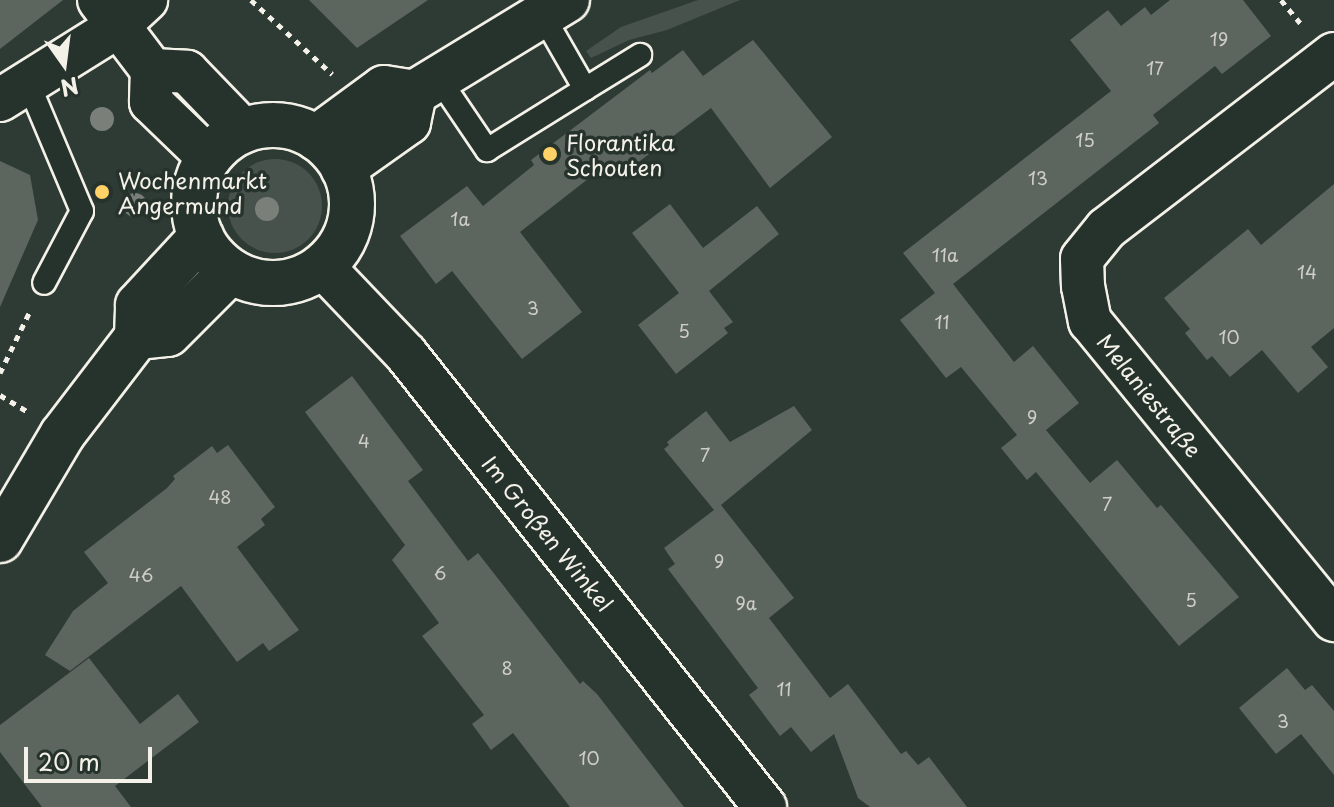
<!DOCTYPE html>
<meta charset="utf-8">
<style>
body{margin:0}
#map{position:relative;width:1334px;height:807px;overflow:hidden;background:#2e3b34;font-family:"Playpen Sans",sans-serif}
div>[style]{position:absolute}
.green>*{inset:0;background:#48524c}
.round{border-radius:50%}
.building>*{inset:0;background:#5c655e}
.path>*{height:5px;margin-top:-2.5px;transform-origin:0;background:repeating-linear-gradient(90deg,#f4f1e8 0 6px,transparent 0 12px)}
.roads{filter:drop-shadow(2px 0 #f4f1e8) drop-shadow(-2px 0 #f4f1e8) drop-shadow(0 2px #f4f1e8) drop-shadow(0 -2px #f4f1e8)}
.service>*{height:22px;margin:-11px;padding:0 11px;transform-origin:11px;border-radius:11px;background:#26332d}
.minor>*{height:42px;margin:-21px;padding:0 21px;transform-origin:21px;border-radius:21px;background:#26332d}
.secondary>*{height:44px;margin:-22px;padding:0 22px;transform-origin:22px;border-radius:22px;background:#26332d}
.secondary>.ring{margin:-22px;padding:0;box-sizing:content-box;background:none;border:44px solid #26332d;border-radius:50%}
.trees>*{width:24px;height:24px;margin:-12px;border-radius:50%;background:#7a8079}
.dots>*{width:22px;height:22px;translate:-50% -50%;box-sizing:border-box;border:4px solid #26332d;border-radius:50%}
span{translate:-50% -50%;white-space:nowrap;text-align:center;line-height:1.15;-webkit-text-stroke:7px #26332d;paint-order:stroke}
.number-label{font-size:18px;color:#cecec6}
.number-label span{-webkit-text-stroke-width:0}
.poi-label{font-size:22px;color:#f4f1e8}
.left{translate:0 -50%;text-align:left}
.street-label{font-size:22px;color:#f4f1e8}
.north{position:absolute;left:24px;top:24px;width:80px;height:80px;-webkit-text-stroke:6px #26332d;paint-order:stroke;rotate:166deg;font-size:22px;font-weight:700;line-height:32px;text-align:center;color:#f4f1e8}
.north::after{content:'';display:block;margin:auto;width:28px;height:36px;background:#f4f1e8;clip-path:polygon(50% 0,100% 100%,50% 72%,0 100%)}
.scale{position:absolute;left:24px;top:747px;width:128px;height:36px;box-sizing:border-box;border:4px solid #f4f1e8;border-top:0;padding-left:10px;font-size:24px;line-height:28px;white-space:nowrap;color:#f4f1e8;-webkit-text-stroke:6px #26332d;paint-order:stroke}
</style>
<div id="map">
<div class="green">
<i style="clip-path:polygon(698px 0,740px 0,667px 30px,629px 40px,591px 58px,586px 51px,621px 27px)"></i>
<i class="round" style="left:228px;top:159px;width:94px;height:94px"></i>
</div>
<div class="building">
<i style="clip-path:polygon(0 0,63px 0,0 49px)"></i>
<i style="clip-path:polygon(309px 0,428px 0,357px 48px)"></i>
<i style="clip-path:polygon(1170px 0,1243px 0,1271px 36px,1222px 74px,1215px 66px,1153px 115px,1159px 123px,953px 284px,1014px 362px,1033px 346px,1079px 403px,1046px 430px,1090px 483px,1117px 460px,1157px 508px,1161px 505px,1239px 597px,1179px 646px,1036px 472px,1027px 480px,1001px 448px,1017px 435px,961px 367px,946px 378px,900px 320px,935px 293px,903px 253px,1111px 91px,1070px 40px,1108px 10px,1121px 26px,1145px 7px,1151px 15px)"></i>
<i style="clip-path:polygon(753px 40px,832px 137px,770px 188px,711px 108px,621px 175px,611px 161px,520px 232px,582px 312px,522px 359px,452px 271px,436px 284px,400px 236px,467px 186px,483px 206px,534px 165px,531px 160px,650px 70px,652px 73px,683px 50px,703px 76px)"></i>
<i style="clip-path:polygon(0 161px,30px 175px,38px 220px,0 307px)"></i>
<i style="clip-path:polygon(1334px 184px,1334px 328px,1311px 347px,1328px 367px,1298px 393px,1262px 350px,1230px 377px,1212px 356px,1207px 360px,1185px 333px,1190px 329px,1164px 298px,1248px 229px,1261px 245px)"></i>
<i style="clip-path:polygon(670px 204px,703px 248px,757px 206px,779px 234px,709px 291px,733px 322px,724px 328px,728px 333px,676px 374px,638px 325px,679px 293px,632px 233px)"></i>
<i style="clip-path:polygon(352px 376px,423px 470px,408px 481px,468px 561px,478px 553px,580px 684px,583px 681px,597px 694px,684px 807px,570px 807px,513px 733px,491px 750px,472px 724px,484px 715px,422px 636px,439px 623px,392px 560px,405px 545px,305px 412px)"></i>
<i style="clip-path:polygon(794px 406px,812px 430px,721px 505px,794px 598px,769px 618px,830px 698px,848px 684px,901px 754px,906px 751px,918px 765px,929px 757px,967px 807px,870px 807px,858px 798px,834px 734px,811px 752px,791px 727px,780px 736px,749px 695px,758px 688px,668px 569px,675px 564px,664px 548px,714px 510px,664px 449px,669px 445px,667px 442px,706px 411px,730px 442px)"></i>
<i style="clip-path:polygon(228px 445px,275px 507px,261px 519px,265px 525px,237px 547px,299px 630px,269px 651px,263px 643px,237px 662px,181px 586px,70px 671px,45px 655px,73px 611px,108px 583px,84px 552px,167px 488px,175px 479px,173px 476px,212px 446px,217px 453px)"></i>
<i style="clip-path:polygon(89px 658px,140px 724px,178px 694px,199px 722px,115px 786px,131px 807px,42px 807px,0 752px,0 725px)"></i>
<i style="clip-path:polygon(1287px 668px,1305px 690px,1312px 685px,1334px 711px,1334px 775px,1301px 734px,1276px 754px,1239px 708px)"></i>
</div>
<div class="path">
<i style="left:251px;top:0;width:110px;rotate:42.4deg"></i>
<i style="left:1281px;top:0;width:34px;rotate:50deg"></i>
<i style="left:0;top:373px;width:71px;rotate:-64.2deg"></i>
<i style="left:0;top:395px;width:33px;rotate:31deg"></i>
</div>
<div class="roads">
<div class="service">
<i style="left:439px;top:79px;width:86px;rotate:55.9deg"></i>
<i style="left:487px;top:150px;width:115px;rotate:-31.9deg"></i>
<i style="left:585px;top:89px;width:86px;rotate:-119.8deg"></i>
<i style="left:29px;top:85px;width:137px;rotate:67.2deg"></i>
<i style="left:82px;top:211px;width:81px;rotate:117.8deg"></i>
<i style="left:585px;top:89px;width:65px;rotate:-31.7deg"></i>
</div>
<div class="minor">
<i style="left:99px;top:0;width:88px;rotate:52.9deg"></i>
<i style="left:152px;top:70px;width:32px;rotate:92deg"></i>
<i style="left:151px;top:102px;width:81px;rotate:44deg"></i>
<i style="left:1334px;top:54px;width:287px;rotate:142.5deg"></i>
<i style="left:1106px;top:229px;width:38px;rotate:129deg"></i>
<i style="left:1082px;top:259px;width:27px;rotate:88deg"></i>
<i style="left:1083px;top:286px;width:36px;rotate:79deg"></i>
<i style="left:1090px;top:321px;width:386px;rotate:50.8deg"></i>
<i style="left:152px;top:70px;width:35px;rotate:3deg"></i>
<i style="left:187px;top:72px;width:82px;rotate:46deg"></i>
<i style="left:0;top:100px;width:138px;rotate:-32deg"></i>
<i style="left:117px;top:27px;width:40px;rotate:-43deg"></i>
<i style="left:322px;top:266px;width:122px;rotate:46.3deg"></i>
<i style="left:406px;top:354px;width:578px;rotate:51.6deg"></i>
</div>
<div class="secondary">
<i class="ring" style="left:194px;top:125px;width:114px;height:114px"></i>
<i style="left:316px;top:138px;width:84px;rotate:-36.3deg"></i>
<i style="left:384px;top:88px;width:30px;rotate:9deg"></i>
<i style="left:414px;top:93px;width:179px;rotate:-31.3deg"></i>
<i style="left:343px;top:168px;width:80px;rotate:-35.3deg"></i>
<i style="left:408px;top:122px;width:30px;rotate:-78deg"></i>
<i style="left:137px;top:337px;width:31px;rotate:-6deg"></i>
<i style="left:168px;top:334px;width:89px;rotate:-45deg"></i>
<i style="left:0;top:540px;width:122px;rotate:-59.4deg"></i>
<i style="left:62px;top:435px;width:123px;rotate:-52.6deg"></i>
<i style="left:137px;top:337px;width:32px;rotate:-88deg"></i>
<i style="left:138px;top:305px;width:93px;rotate:-47.2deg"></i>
</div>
</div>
<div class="trees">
<i style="left:102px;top:119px"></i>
<i style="left:135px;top:205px"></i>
<i style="left:267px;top:209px"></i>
</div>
<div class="dots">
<i style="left:550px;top:154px;background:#ffd166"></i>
<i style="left:102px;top:192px;background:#ffd166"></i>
</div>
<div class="number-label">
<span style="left:1219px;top:39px">19</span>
<span style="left:1155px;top:68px">17</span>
<span style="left:1085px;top:140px">15</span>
<span style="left:1038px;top:178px">13</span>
<span style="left:460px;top:219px">1a</span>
<span style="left:945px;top:255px">11a</span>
<span style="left:1307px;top:272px">14</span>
<span style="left:533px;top:308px">3</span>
<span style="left:942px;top:322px">11</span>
<span style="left:684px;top:331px">5</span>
<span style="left:1229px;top:337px">10</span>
<span style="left:1032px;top:417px">9</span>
<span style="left:364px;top:441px">4</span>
<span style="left:705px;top:455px">7</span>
<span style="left:220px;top:497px">48</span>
<span style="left:1107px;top:504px">7</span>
<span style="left:719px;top:561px">9</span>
<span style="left:440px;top:573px">6</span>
<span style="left:141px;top:575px">46</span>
<span style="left:1191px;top:600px">5</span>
<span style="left:746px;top:603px">9a</span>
<span style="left:507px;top:668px">8</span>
<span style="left:784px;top:689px">11</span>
<span style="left:1283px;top:721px">3</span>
<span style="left:589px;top:758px">10</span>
</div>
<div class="poi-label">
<span class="left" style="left:566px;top:154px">Florantika<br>Schouten</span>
<span class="left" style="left:118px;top:192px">Wochenmarkt<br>Angermund</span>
</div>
<div class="street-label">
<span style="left:1150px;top:395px;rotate:51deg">Melaniestraße</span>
<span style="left:548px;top:533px;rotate:51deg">Im Großen Winkel</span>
</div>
<div class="north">N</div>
<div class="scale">20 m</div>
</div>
